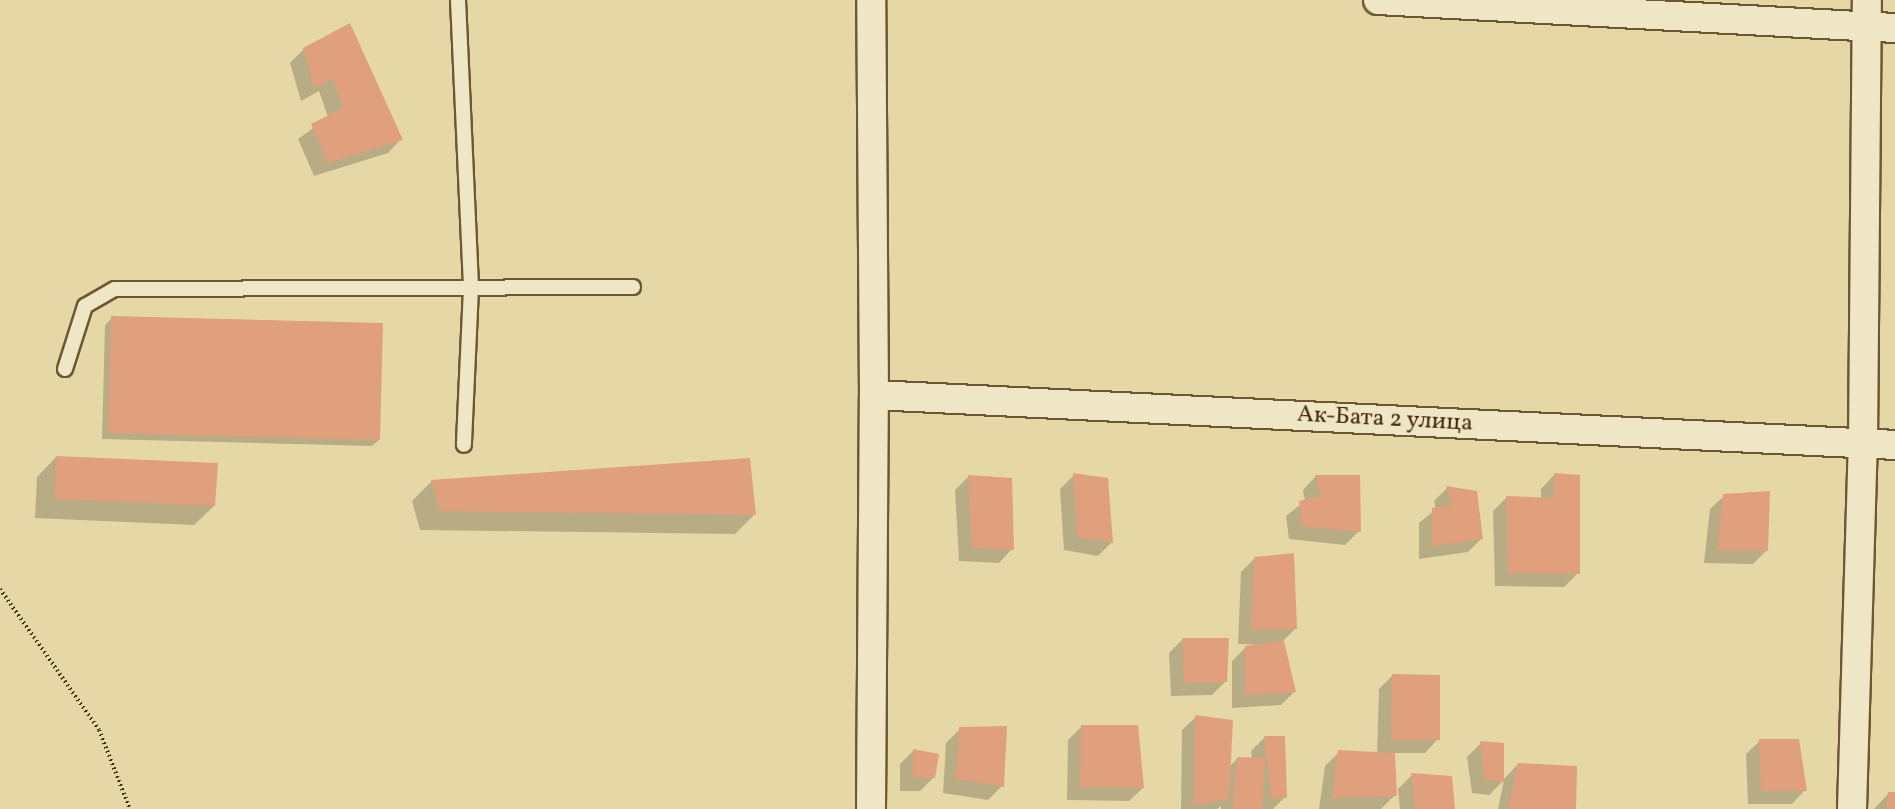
<!DOCTYPE html>
<meta charset="utf-8">
<style>
body{margin:0}
#map{position:relative;width:1895px;height:809px;overflow:hidden;background:#e6d8a6;font-family:Vollkorn,serif}
div>[style]{position:absolute}
.shadow>*{inset:0;background:#0003}
.building>*{inset:0;background:#e0a07d}
.path>*{height:4px;margin-top:-2px;transform-origin:0;background:repeating-linear-gradient(90deg,#462d0d 0 1.5px,transparent 0 4.5px)}
.roads{filter:drop-shadow(2px 0 #6e5833) drop-shadow(-2px 0 #6e5833) drop-shadow(0 2px #6e5833) drop-shadow(0 -2px #6e5833)}
.lane>*{height:14px;margin:-7px;padding:0 7px;transform-origin:7px;border-radius:7px;background:#efe6c5}
.street>*{height:28px;margin:-14px;padding:0 14px;transform-origin:14px;border-radius:14px;background:#efe6c5}
span{translate:-50% -50%;white-space:nowrap;text-align:center;line-height:1.15;-webkit-text-stroke:5px #efe6c5;paint-order:stroke}
.street-label{font-size:24px;color:#462d0d}
</style>
<div id="map">
<div class="shadow">
<i style="clip-path:polygon(304px 49px,401px 139px,388px 153px,314px 176px,298px 139px,328px 117px,319px 91px,301px 101px,290px 63px)"></i>
<i style="clip-path:polygon(112px 318px,379px 440px,372px 446px,102px 439px,105px 325px)"></i>
<i style="clip-path:polygon(56px 457px,214px 506px,194px 525px,35px 518px,37px 477px)"></i>
<i style="clip-path:polygon(1074px 475px,1111px 543px,1098px 556px,1064px 550px,1060px 489px)"></i>
<i style="clip-path:polygon(1554px 475px,1578px 573px,1564px 587px,1495px 586px,1493px 511px,1507px 497px,1541px 499px,1541px 489px)"></i>
<i style="clip-path:polygon(969px 476px,1012px 549px,999px 563px,959px 561px,955px 490px)"></i>
<i style="clip-path:polygon(1316px 476px,1359px 531px,1345px 545px,1289px 539px,1286px 516px,1305px 501px,1303px 490px)"></i>
<i style="clip-path:polygon(432px 481px,754px 515px,735px 534px,420px 530px,412px 501px)"></i>
<i style="clip-path:polygon(1447px 488px,1482px 538px,1468px 552px,1419px 559px,1419px 523px,1436px 509px,1434px 501px)"></i>
<i style="clip-path:polygon(1724px 496px,1767px 550px,1753px 564px,1704px 563px,1710px 509px)"></i>
<i style="clip-path:polygon(1255px 558px,1295px 629px,1282px 642px,1295px 691px,1281px 705px,1232px 708px,1232px 661px,1246px 647px,1263px 645px,1238px 644px,1241px 572px)"></i>
<i style="clip-path:polygon(1183px 639px,1226px 681px,1212px 695px,1171px 696px,1169px 653px)"></i>
<i style="clip-path:polygon(1392px 676px,1438px 739px,1425px 753px,1394px 753px,1395px 795px,1381px 809px,1319px 809px,1325px 766px,1339px 752px,1377px 753px,1379px 689px)"></i>
<i style="clip-path:polygon(1196px 717px,1229px 767px,1237px 759px,1252px 759px,1251px 751px,1264px 738px,1285px 797px,1273px 809px,1221px 809px,1221px 806px,1217px 809px,1181px 809px,1182px 730px)"></i>
<i style="clip-path:polygon(1082px 726px,1143px 788px,1129px 801px,1067px 800px,1068px 740px)"></i>
<i style="clip-path:polygon(960px 729px,1002px 786px,988px 800px,943px 793px,946px 743px)"></i>
<i style="clip-path:polygon(1760px 741px,1805px 790px,1792px 804px,1748px 804px,1746px 754px)"></i>
<i style="clip-path:polygon(1481px 743px,1503px 780px,1518px 764px,1575px 809px,1498px 809px,1504px 780px,1489px 795px,1472px 793px,1467px 757px)"></i>
<i style="clip-path:polygon(914px 750px,934px 777px,920px 791px,900px 791px,900px 764px)"></i>
<i style="clip-path:polygon(1412px 775px,1453px 809px,1400px 809px,1398px 789px)"></i>
<i style="clip-path:polygon(1888px 794px,1895px 794px,1895px 809px,1874px 809px)"></i>
</div>
<div class="building">
<i style="clip-path:polygon(350px 23px,403px 140px,328px 163px,311px 124px,343px 108px,333px 79px,314px 88px,303px 48px)"></i>
<i style="clip-path:polygon(111px 316px,383px 323px,380px 440px,108px 433px)"></i>
<i style="clip-path:polygon(56px 456px,218px 463px,215px 506px,54px 499px)"></i>
<i style="clip-path:polygon(750px 458px,756px 515px,440px 511px,431px 480px)"></i>
<i style="clip-path:polygon(1073px 473px,1108px 478px,1113px 543px,1077px 537px)"></i>
<i style="clip-path:polygon(1554px 473px,1580px 475px,1580px 574px,1508px 573px,1506px 496px,1554px 498px)"></i>
<i style="clip-path:polygon(968px 475px,1012px 478px,1014px 550px,972px 548px)"></i>
<i style="clip-path:polygon(1315px 475px,1360px 475px,1361px 532px,1302px 526px,1299px 501px,1321px 496px)"></i>
<i style="clip-path:polygon(1446px 486px,1477px 491px,1483px 539px,1432px 546px,1432px 508px,1452px 505px)"></i>
<i style="clip-path:polygon(1770px 491px,1768px 551px,1717px 550px,1723px 494px)"></i>
<i style="clip-path:polygon(1294px 553px,1297px 629px,1251px 630px,1254px 557px)"></i>
<i style="clip-path:polygon(1182px 638px,1229px 638px,1227px 682px,1184px 683px)"></i>
<i style="clip-path:polygon(1284px 641px,1296px 692px,1245px 695px,1245px 646px)"></i>
<i style="clip-path:polygon(1392px 674px,1440px 675px,1440px 740px,1391px 740px)"></i>
<i style="clip-path:polygon(1195px 715px,1233px 720px,1229px 799px,1194px 805px)"></i>
<i style="clip-path:polygon(1081px 725px,1138px 725px,1144px 788px,1080px 787px)"></i>
<i style="clip-path:polygon(1007px 726px,1004px 787px,956px 779px,959px 727px)"></i>
<i style="clip-path:polygon(1264px 736px,1285px 736px,1287px 798px,1271px 799px)"></i>
<i style="clip-path:polygon(1759px 739px,1799px 739px,1807px 791px,1761px 791px)"></i>
<i style="clip-path:polygon(1480px 741px,1504px 743px,1504px 782px,1485px 780px)"></i>
<i style="clip-path:polygon(913px 749px,939px 754px,935px 778px,913px 778px)"></i>
<i style="clip-path:polygon(1338px 750px,1395px 753px,1397px 796px,1332px 798px)"></i>
<i style="clip-path:polygon(1237px 757px,1265px 758px,1262px 809px,1233px 809px)"></i>
<i style="clip-path:polygon(1518px 763px,1577px 766px,1576px 809px,1508px 809px)"></i>
<i style="clip-path:polygon(1411px 773px,1452px 776px,1455px 809px,1415px 809px)"></i>
<i style="clip-path:polygon(1888px 792px,1895px 792px,1895px 809px,1886px 809px)"></i>
</div>
<div class="path">
<i style="left:0;top:589px;width:172px;rotate:54.9deg"></i>
<i style="left:99px;top:730px;width:85px;rotate:68.6deg"></i>
</div>
<div class="roads">
<div class="lane">
<i style="left:458px;top:0;width:288px;rotate:87.4deg"></i>
<i style="left:471px;top:288px;width:157px;rotate:92.6deg"></i>
<i style="left:65px;top:369px;width:66px;rotate:-72.4deg"></i>
<i style="left:85px;top:306px;width:34px;rotate:-30deg"></i>
<i style="left:115px;top:289px;width:518px;rotate:-0.22deg"></i>
</div>
<div class="street">
<i style="left:1378px;top:0;width:518px;rotate:3.1deg"></i>
<i style="left:874px;top:395px;width:1022px;rotate:2.8deg"></i>
<i style="left:871px;top:809px;width:414px;rotate:-89.6deg"></i>
<i style="left:874px;top:395px;width:395px;rotate:-90.4deg"></i>
<i style="left:1852px;top:809px;width:366px;rotate:-88.3deg"></i>
<i style="left:1863px;top:443px;width:443px;rotate:-89.5deg"></i>
</div>
</div>
<div class="street-label">
<span style="left:1385px;top:420px;rotate:3deg">Ак-Бата 2 улица</span>
</div>
</div>
